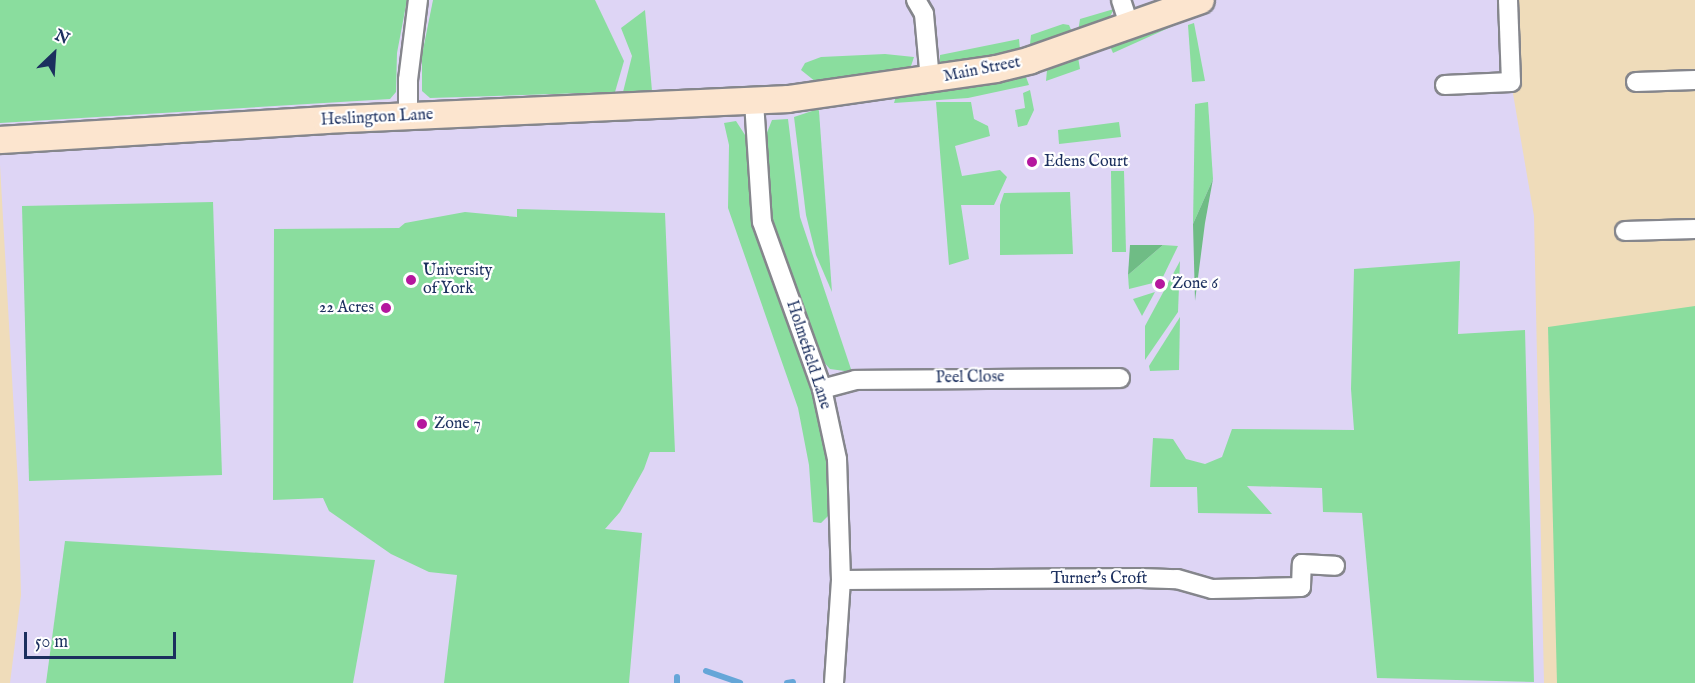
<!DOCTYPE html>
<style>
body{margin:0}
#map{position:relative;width:1695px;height:683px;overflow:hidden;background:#efdcba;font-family:"IM FELL English",serif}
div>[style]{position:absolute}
.built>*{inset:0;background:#ded5f5}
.green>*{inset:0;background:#8add9e}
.forest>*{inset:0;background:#6fbc85}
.stream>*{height:6px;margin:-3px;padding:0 3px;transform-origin:3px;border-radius:3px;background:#65a6d8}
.roads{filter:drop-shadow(2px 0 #85868c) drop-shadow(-2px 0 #85868c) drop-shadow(0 2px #85868c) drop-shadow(0 -2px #85868c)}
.street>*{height:18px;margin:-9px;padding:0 9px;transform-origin:9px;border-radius:9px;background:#fff}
.secondary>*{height:26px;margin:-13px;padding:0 13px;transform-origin:13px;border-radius:13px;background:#fce5cf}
.dots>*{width:16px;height:16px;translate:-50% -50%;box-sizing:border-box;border:3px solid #fff;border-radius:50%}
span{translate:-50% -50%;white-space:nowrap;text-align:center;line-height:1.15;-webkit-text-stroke:4.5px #fff;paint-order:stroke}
.street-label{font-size:16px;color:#1b2f5e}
.poi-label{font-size:16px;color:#1b2f5e}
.left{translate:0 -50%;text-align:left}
.right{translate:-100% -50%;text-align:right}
.north{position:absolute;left:24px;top:24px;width:60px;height:60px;-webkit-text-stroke:4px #fff;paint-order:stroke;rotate:25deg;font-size:16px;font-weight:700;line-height:24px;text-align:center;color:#1b2f5e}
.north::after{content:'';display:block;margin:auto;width:21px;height:27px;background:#1b2f5e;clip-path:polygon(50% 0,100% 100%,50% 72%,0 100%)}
.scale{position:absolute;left:24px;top:632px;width:152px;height:27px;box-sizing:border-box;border:3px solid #1b2f5e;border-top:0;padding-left:8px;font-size:18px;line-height:21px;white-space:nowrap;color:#1b2f5e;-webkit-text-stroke:4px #fff;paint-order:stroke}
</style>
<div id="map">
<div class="built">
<i style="clip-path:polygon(0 0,1508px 0,1511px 82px,1534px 216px,1544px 683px,10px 683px,21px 595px,18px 484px,0 165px)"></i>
</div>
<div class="green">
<i style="clip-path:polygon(0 0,407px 0,397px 53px,396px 92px,390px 99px,0 123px)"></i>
<i style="clip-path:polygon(433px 0,595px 0,624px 61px,615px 92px,430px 98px,422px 91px,422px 55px)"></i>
<i style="clip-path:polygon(1114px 9px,1107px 22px,1078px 32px,1080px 19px)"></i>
<i style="clip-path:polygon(645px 10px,652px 91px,623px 92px,632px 56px,621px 28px)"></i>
<i style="clip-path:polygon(1194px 23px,1205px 81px,1192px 82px,1188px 25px)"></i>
<i style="clip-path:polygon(1063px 24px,1069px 25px,1073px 34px,1034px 46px,1030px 44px,1031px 35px)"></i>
<i style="clip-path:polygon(1173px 24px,1173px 26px,1113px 53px,1110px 46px)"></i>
<i style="clip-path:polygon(1019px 39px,1020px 50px,993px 57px,940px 63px,940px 55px)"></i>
<i style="clip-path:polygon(885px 54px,914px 57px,909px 72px,816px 82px,801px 70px,805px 63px,821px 57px)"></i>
<i style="clip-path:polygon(1078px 57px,1080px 69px,1046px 81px,1047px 70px)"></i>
<i style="clip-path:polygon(1018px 74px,1026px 77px,1029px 85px,968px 98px,894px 103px,896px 96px)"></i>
<i style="clip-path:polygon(1030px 90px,1034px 110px,1027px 125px,1018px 127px,1015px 110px,1025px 108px,1023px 93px)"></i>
<i style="clip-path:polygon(936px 102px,971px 102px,974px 119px,988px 126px,990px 136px,955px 146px,962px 176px,1000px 170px,1007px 177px,994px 205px,961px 205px,969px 259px,949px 265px)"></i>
<i style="clip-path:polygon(1208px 102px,1213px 179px,1193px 224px,1195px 104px)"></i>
<i style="clip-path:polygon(818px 109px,819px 111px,832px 292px,816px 255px,806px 215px,794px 117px)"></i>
<i style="clip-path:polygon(788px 119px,800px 217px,852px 372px,830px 369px,820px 358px,772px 221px,766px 135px,772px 120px)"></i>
<i style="clip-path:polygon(736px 121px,747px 138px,754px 224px,820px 413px,830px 479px,830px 514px,821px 523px,813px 522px,809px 465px,798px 408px,728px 208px,729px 145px,724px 123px)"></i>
<i style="clip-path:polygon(1119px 122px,1121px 137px,1059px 144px,1058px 130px)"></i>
<i style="clip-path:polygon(1111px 171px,1124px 171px,1126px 252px,1112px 252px)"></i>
<i style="clip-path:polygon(1070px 192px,1073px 254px,1000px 255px,1000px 205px,1004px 193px)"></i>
<i style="clip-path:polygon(213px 202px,222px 475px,29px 481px,22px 206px)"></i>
<i style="clip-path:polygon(517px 209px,665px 213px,675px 452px,650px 452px,644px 469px,620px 512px,605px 529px,642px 533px,629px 683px,444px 683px,457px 575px,429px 572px,391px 554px,329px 511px,323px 498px,273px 500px,274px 229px,399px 228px,405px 223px,465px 212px,517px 217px)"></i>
<i style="clip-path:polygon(1163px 245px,1178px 246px,1161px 281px,1129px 289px,1128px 275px)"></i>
<i style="clip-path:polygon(1180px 261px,1178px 312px,1145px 360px,1145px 326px)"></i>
<i style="clip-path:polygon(1460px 261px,1458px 334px,1525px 330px,1534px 682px,1377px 678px,1362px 513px,1323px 512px,1322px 488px,1247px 486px,1272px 514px,1198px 513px,1197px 487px,1150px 487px,1153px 438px,1173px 439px,1186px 459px,1205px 464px,1222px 457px,1232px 429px,1354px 430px,1351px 389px,1354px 269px)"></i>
<i style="clip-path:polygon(1155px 292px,1142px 316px,1133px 299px)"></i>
<i style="clip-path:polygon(1695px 306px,1695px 683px,1557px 683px,1548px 327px)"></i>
<i style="clip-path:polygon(1180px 317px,1179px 370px,1150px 371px,1149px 366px)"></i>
<i style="clip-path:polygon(65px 541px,375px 560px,353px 683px,46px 683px)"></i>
</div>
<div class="forest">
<i style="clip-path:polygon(1213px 179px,1205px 223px,1195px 301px,1193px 224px)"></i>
<i style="clip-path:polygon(1130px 245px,1163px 245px,1128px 275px)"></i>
</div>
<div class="stream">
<i style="left:706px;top:671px;width:36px;rotate:19deg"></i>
<i style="left:677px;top:683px;width:6px;rotate:-90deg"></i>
<i style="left:787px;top:683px;width:6px;rotate:-9deg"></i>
</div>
<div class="roads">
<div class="street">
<i style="left:916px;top:0;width:16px;rotate:60deg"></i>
<i style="left:924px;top:14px;width:66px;rotate:84.8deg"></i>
<i style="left:1121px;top:0;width:25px;rotate:72deg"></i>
<i style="left:1636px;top:82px;width:59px;rotate:-1.9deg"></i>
<i style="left:1445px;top:85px;width:66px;rotate:-2.6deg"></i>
<i style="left:1511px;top:82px;width:82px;rotate:-92.1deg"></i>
<i style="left:754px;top:102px;width:120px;rotate:86.2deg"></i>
<i style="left:762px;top:222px;width:177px;rotate:70.2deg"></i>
<i style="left:822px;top:389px;width:72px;rotate:77.9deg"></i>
<i style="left:837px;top:459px;width:121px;rotate:88.1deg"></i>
<i style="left:841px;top:580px;width:103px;rotate:93.9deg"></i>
<i style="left:408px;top:116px;width:36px;rotate:-90deg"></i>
<i style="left:408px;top:80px;width:81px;rotate:-82.9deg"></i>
<i style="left:1625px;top:231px;width:70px;rotate:-1.6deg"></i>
<i style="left:822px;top:389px;width:34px;rotate:-15deg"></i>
<i style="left:855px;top:380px;width:265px;rotate:-0.4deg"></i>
<i style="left:841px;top:580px;width:299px;rotate:-0.4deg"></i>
<i style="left:1140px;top:578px;width:37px;rotate:2deg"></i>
<i style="left:1177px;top:579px;width:36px;rotate:16deg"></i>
<i style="left:1212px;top:589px;width:89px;rotate:-1.3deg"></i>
<i style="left:1301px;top:587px;width:23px;rotate:-88deg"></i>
<i style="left:1302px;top:564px;width:33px;rotate:3deg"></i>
</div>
<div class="secondary">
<i style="left:0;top:140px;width:327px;rotate:-3.5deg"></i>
<i style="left:326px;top:120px;width:462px;rotate:-2.6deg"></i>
<i style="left:788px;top:99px;width:210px;rotate:-8.2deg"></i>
<i style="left:996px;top:69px;width:36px;rotate:-14deg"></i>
<i style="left:1031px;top:60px;width:180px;rotate:-19.4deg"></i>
</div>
</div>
<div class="dots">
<i style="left:1032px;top:162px;background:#b5179e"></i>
<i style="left:411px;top:280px;background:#b5179e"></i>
<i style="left:1160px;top:284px;background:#b5179e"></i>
<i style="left:386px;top:308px;background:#b5179e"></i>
<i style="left:422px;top:424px;background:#b5179e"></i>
</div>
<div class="street-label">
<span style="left:982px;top:70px;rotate:-11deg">Main Street</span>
<span style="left:377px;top:118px;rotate:-3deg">Heslington Lane</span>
<span style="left:808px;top:355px;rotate:72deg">Holmefield Lane</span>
<span style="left:970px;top:378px;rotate:-1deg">Peel Close</span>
<span style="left:1099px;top:579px">Turner's Croft</span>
</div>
<div class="poi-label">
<span class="left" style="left:1044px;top:162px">Edens Court</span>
<span class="left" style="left:423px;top:280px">University<br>of York</span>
<span class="left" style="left:1172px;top:284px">Zone 6</span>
<span class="right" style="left:374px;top:308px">22 Acres</span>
<span class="left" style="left:434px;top:424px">Zone 7</span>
</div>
<div class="north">N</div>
<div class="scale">50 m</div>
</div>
